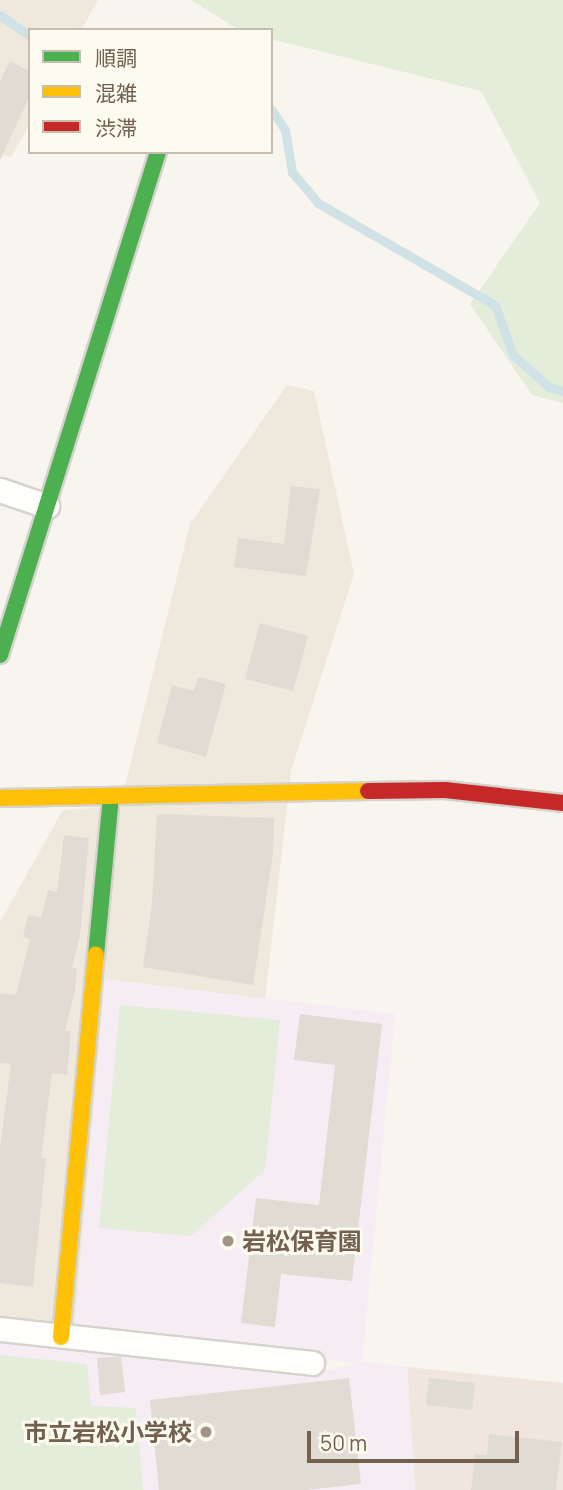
<!DOCTYPE html>
<meta charset="utf-8">
<style>
body{margin:0}
#map{position:relative;width:563px;height:1490px;overflow:hidden;background:#f7f5ee;font-family:Manrope,"Noto Sans JP",sans-serif}
div>[style]{position:absolute}
.residential>*{inset:0;background:#efe8dc}
.commercial>*{inset:0;background:#f1e6dd}
.education>*{inset:0;background:#f5edf3}
.green>*{inset:0;background:#e3edda}
.stream>*{height:9px;margin:-4.5px;padding:0 4.5px;transform-origin:4.5px;border-radius:4.5px;background:#d0e2e6}
.building>*{inset:0;background:#e0dbd3}
.roads{filter:drop-shadow(2px 0 #d6d2cc) drop-shadow(-2px 0 #d6d2cc) drop-shadow(0 2px #d6d2cc) drop-shadow(0 -2px #d6d2cc)}
.street>*{height:23px;margin:-11.5px;padding:0 11.5px;transform-origin:11.5px;border-radius:11.5px;background:#fefefc}
.fast>*{height:16px;margin:-8px;padding:0 8px;transform-origin:8px;border-radius:8px;background:#4caf50}
.slow>*{height:16px;margin:-8px;padding:0 8px;transform-origin:8px;border-radius:8px;background:#ffc107}
.jam>*{height:16px;margin:-8px;padding:0 8px;transform-origin:8px;border-radius:8px;background:#c62828}
.dots>*{width:19px;height:19px;translate:-50% -50%;box-sizing:border-box;border:4px solid #fdfaf0;border-radius:50%}
span{translate:-50% -50%;white-space:nowrap;text-align:center;line-height:1.15;-webkit-text-stroke:6px #fdfaf0;paint-order:stroke}
.poi-label{font-size:24px;color:#73604f;font-weight:700}
.left{translate:0 -50%;text-align:left}
.right{translate:-100% -50%;text-align:right}
.legend{position:absolute;left:28px;top:28px;width:245px;height:126px;box-sizing:border-box;background:#fdfaf0;border:2px solid #c6bcb0;margin:0;padding:9px 12px;list-style:none;font-size:21px;color:#73604f}
.legend li{display:flex;align-items:center;gap:14px;height:35px}
.legend b{width:35px;border:2px solid #c6bcb0}
.scale{position:absolute;left:307px;top:1431px;width:212px;height:32px;box-sizing:border-box;border:4px solid #73604f;border-top:0;padding-left:9px;font-size:21px;line-height:24px;white-space:nowrap;color:#73604f;-webkit-text-stroke:5px #fdfaf0;paint-order:stroke}
</style>
<div id="map">
<div class="residential">
<i style="clip-path:polygon(0 0,98px 0,81px 30px,30px 30px,30px 124px,11px 157px,0 154px)"></i>
<i style="clip-path:polygon(287px 385px,314px 391px,354px 574px,291px 771px,265px 999px,105px 980px,75px 1325px,0 1337px,0 922px,63px 810px,120px 806px,190px 524px)"></i>
</div>
<div class="commercial">
<i style="clip-path:polygon(407px 1367px,563px 1383px,563px 1490px,415px 1490px)"></i>
</div>
<div class="education">
<i style="clip-path:polygon(105px 979px,395px 1014px,362px 1362px,407px 1367px,415px 1490px,0 1490px,0 1337px,310px 1374px,359px 1363px,75px 1325px)"></i>
</div>
<div class="green">
<i style="clip-path:polygon(191px 0,563px 0,563px 403px,532px 395px,470px 304px,540px 203px,481px 91px,271px 39px,271px 30px,239px 30px)"></i>
<i style="clip-path:polygon(120px 1005px,280px 1020px,265px 1170px,191px 1236px,99px 1228px)"></i>
<i style="clip-path:polygon(0 1355px,87px 1364px,91px 1406px,136px 1408px,143px 1490px,0 1490px)"></i>
</div>
<div class="stream">
<i style="left:0;top:15px;width:37px;rotate:35deg"></i>
<i style="left:271px;top:109px;width:25px;rotate:56deg"></i>
<i style="left:285px;top:130px;width:43px;rotate:80.5deg"></i>
<i style="left:292px;top:172px;width:40px;rotate:50deg"></i>
<i style="left:318px;top:203px;width:204px;rotate:30deg"></i>
<i style="left:495px;top:305px;width:53px;rotate:70.2deg"></i>
<i style="left:513px;top:355px;width:48px;rotate:41.6deg"></i>
<i style="left:549px;top:387px;width:15px;rotate:16deg"></i>
</div>
<div class="building">
<i style="clip-path:polygon(10px 61px,30px 71px,30px 95px,0 160px,0 82px)"></i>
<i style="clip-path:polygon(291px 486px,320px 489px,306px 576px,234px 567px,238px 538px,284px 544px)"></i>
<i style="clip-path:polygon(260px 623px,308px 636px,293px 691px,245px 679px)"></i>
<i style="clip-path:polygon(198px 677px,226px 684px,206px 757px,157px 743px,172px 685px,194px 691px)"></i>
<i style="clip-path:polygon(157px 814px,274px 818px,273px 854px,253px 985px,143px 967px,152px 903px)"></i>
<i style="clip-path:polygon(64px 835px,89px 838px,80px 936px,72px 968px,77px 969px,75px 990px,65px 1031px,71px 1031px,67px 1075px,52px 1073px,41px 1158px,46px 1158px,33px 1287px,0 1283px,0 1148px,11px 1064px,0 1063px,0 993px,16px 995px,30px 939px,23px 937px,28px 915px,41px 918px,48px 890px,57px 892px)"></i>
<i style="clip-path:polygon(300px 1014px,382px 1024px,352px 1281px,281px 1274px,275px 1327px,241px 1323px,256px 1198px,319px 1205px,335px 1065px,294px 1060px)"></i>
<i style="clip-path:polygon(121px 1356px,125px 1392px,100px 1395px,97px 1358px)"></i>
<i style="clip-path:polygon(349px 1378px,361px 1484px,307px 1490px,159px 1490px,150px 1400px)"></i>
<i style="clip-path:polygon(429px 1378px,475px 1383px,472px 1410px,426px 1405px)"></i>
<i style="clip-path:polygon(489px 1434px,562px 1442px,556px 1490px,471px 1490px,475px 1454px,487px 1455px)"></i>
</div>
<div class="roads">
<div class="street">
<i style="left:0;top:490px;width:50px;rotate:18.8deg"></i>
<i style="left:0;top:1329px;width:314px;rotate:6.2deg"></i>
</div>
<div class="fast">
<i style="left:0;top:655px;width:527px;rotate:-72.56deg"></i>
<i style="left:96px;top:955px;width:159px;rotate:-84.6deg"></i>
</div>
<div class="slow">
<i style="left:0;top:798px;width:368px;rotate:-1.1deg"></i>
<i style="left:61px;top:1337px;width:384px;rotate:-84.8deg"></i>
</div>
<div class="jam">
<i style="left:368px;top:791px;width:77px;rotate:-0.7deg"></i>
<i style="left:445px;top:790px;width:119px;rotate:6.3deg"></i>
</div>
</div>
<div class="dots">
<i style="left:228px;top:1241px;background:#a19487"></i>
<i style="left:206px;top:1432px;background:#a19487"></i>
</div>
<div class="poi-label">
<span class="left" style="left:242px;top:1241px">岩松保育園</span>
<span class="right" style="left:192px;top:1432px">市立岩松小学校</span>
</div>
<ul class="legend">
<li><b style="height:9px;background:#4caf50"></b>順調</li>
<li><b style="height:9px;background:#ffc107"></b>混雑</li>
<li><b style="height:9px;background:#c62828"></b>渋滞</li>
</ul>
<div class="scale">50 m</div>
</div>
